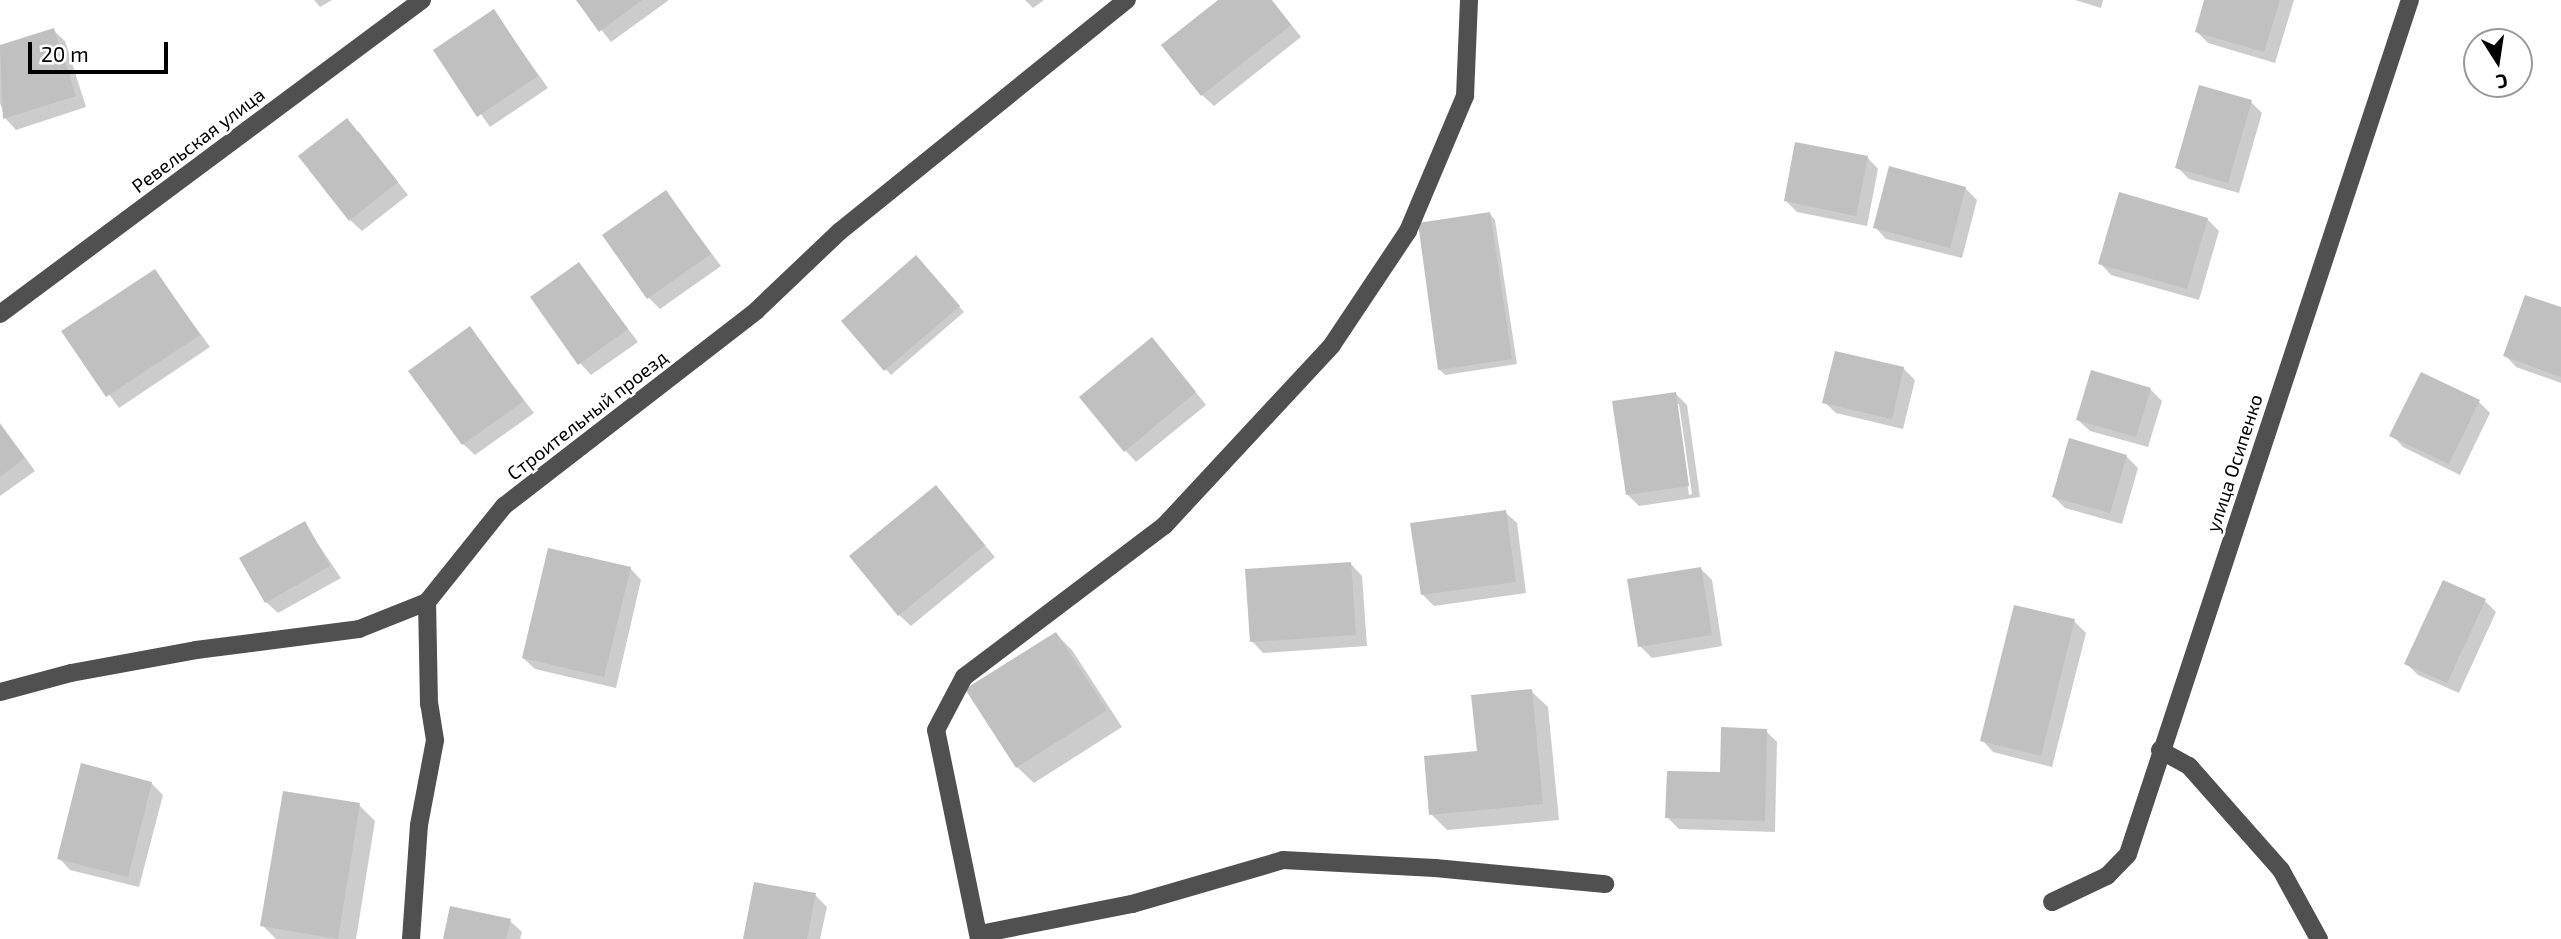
<!DOCTYPE html>
<meta charset="utf-8">
<style>
body{margin:0}
#map{position:relative;width:2561px;height:939px;overflow:hidden;background:#fff;font-family:"Exo 2",sans-serif}
div>[style]{position:absolute}
.shadow>*{inset:0;background:#0003}
.building>*{inset:0;background:#c0c0c0}
.minor>*{height:18px;margin:-9px;padding:0 9px;transform-origin:9px;border-radius:9px;background:#505050}
span{translate:-50% -50%;white-space:nowrap;text-align:center;line-height:1.15;-webkit-text-stroke:5px #fff;paint-order:stroke}
.street-label{font-size:19px;color:#000}
.north{position:absolute;left:2463px;top:28px;width:70px;height:70px;box-sizing:border-box;background:#fff;border:2px solid #999;border-radius:50%;rotate:168deg;font-size:19px;font-weight:700;line-height:28px;text-align:center;color:#000}
.north::after{content:'';display:block;margin:auto;width:24px;height:32px;background:#000;clip-path:polygon(50% 0,100% 100%,50% 72%,0 100%)}
.scale{position:absolute;left:28px;top:42px;width:140px;height:32px;box-sizing:border-box;border:4px solid #000;border-top:0;padding-left:9px;font-size:21px;line-height:24px;white-space:nowrap;color:#000;-webkit-text-stroke:5px #fff;paint-order:stroke}
</style>
<div id="map">
<div class="shadow">
<i style="clip-path:polygon(314px 0,332px 0,320px 7px)"></i>
<i style="clip-path:polygon(578px 0,669px 0,611px 42px)"></i>
<i style="clip-path:polygon(1025px 0,1044px 0,1033px 8px)"></i>
<i style="clip-path:polygon(1221px 0,1272px 0,1301px 37px,1214px 106px,1202px 95px)"></i>
<i style="clip-path:polygon(2075px 0,2103px 0,2101px 8px)"></i>
<i style="clip-path:polygon(2206px 0,2294px 0,2275px 63px,2208px 43px,2197px 32px)"></i>
<i style="clip-path:polygon(494px 12px,548px 88px,490px 127px,436px 51px)"></i>
<i style="clip-path:polygon(53px 30px,65px 41px,86px 107px,16px 130px,5px 118px,0 103px,0 47px)"></i>
<i style="clip-path:polygon(2251px 102px,2262px 113px,2239px 193px,2189px 179px,2177px 167px)"></i>
<i style="clip-path:polygon(358px 131px,408px 195px,362px 231px,350px 220px)"></i>
<i style="clip-path:polygon(1867px 157px,1878px 169px,1867px 226px,1797px 212px,1786px 201px)"></i>
<i style="clip-path:polygon(1965px 188px,1977px 200px,1962px 258px,1886px 239px,1875px 227px)"></i>
<i style="clip-path:polygon(666px 192px,721px 266px,660px 309px,649px 298px)"></i>
<i style="clip-path:polygon(1490px 214px,1495px 220px,1517px 364px,1445px 375px,1439px 369px)"></i>
<i style="clip-path:polygon(2207px 219px,2219px 231px,2199px 300px,2111px 275px,2100px 263px)"></i>
<i style="clip-path:polygon(922px 263px,964px 312px,891px 375px,843px 321px)"></i>
<i style="clip-path:polygon(579px 264px,638px 342px,591px 375px,580px 363px)"></i>
<i style="clip-path:polygon(155px 271px,210px 347px,119px 408px,64px 332px)"></i>
<i style="clip-path:polygon(2561px 309px,2561px 383px,2516px 367px,2505px 355px)"></i>
<i style="clip-path:polygon(470px 329px,534px 413px,475px 455px,463px 444px)"></i>
<i style="clip-path:polygon(1163px 351px,1206px 405px,1136px 462px,1125px 450px)"></i>
<i style="clip-path:polygon(1903px 368px,1915px 380px,1903px 429px,1836px 413px,1824px 402px)"></i>
<i style="clip-path:polygon(2150px 389px,2162px 401px,2148px 447px,2090px 431px,2078px 420px)"></i>
<i style="clip-path:polygon(evenodd,1675px 393px,1687px 405px,1700px 497px,1639px 506px,1627px 494px,1675px 393px,1676px 404px,1679px 404px,1692px 494px,1689px 495px,1676px 404px)"></i>
<i style="clip-path:polygon(2479px 402px,2490px 413px,2460px 475px,2403px 447px,2392px 435px)"></i>
<i style="clip-path:polygon(0 423px,35px 471px,0 496px)"></i>
<i style="clip-path:polygon(2126px 456px,2138px 468px,2122px 524px,2065px 508px,2054px 497px)"></i>
<i style="clip-path:polygon(936px 487px,995px 557px,911px 626px,899px 615px)"></i>
<i style="clip-path:polygon(1505px 512px,1517px 523px,1526px 593px,1434px 606px,1423px 595px)"></i>
<i style="clip-path:polygon(304px 523px,341px 578px,278px 613px,266px 602px)"></i>
<i style="clip-path:polygon(1351px 564px,1362px 576px,1367px 646px,1263px 653px,1252px 641px)"></i>
<i style="clip-path:polygon(630px 568px,641px 580px,616px 688px,535px 669px,523px 658px)"></i>
<i style="clip-path:polygon(1701px 569px,1712px 580px,1722px 646px,1652px 658px,1640px 646px)"></i>
<i style="clip-path:polygon(2485px 601px,2496px 612px,2459px 693px,2418px 675px,2407px 664px)"></i>
<i style="clip-path:polygon(2074px 621px,2086px 633px,2052px 767px,1993px 752px,1982px 740px)"></i>
<i style="clip-path:polygon(1056px 634px,1072px 650px,1122px 727px,1034px 783px,1017px 767px)"></i>
<i style="clip-path:polygon(1531px 691px,1548px 707px,1559px 820px,1447px 830px,1431px 814px)"></i>
<i style="clip-path:polygon(1766px 731px,1777px 742px,1775px 832px,1679px 829px,1667px 817px,1722px 774px)"></i>
<i style="clip-path:polygon(151px 783px,163px 795px,139px 887px,70px 870px,59px 858px)"></i>
<i style="clip-path:polygon(359px 805px,375px 821px,356px 939px,276px 939px,262px 925px)"></i>
<i style="clip-path:polygon(815px 895px,827px 907px,820px 939px,744px 939px)"></i>
<i style="clip-path:polygon(510px 921px,522px 932px,520px 939px,445px 939px)"></i>
</div>
<div class="building">
<i style="clip-path:polygon(576px 0,642px 0,599px 32px)"></i>
<i style="clip-path:polygon(1218px 0,1271px 0,1291px 25px,1201px 96px,1161px 45px)"></i>
<i style="clip-path:polygon(2204px 0,2280px 0,2264px 52px,2195px 32px)"></i>
<i style="clip-path:polygon(494px 9px,538px 76px,477px 117px,433px 50px)"></i>
<i style="clip-path:polygon(54px 28px,76px 96px,3px 119px,0 45px)"></i>
<i style="clip-path:polygon(2199px 85px,2252px 100px,2228px 183px,2175px 168px)"></i>
<i style="clip-path:polygon(347px 118px,398px 182px,349px 221px,298px 156px)"></i>
<i style="clip-path:polygon(1795px 142px,1868px 156px,1856px 216px,1784px 201px)"></i>
<i style="clip-path:polygon(1889px 166px,1966px 187px,1950px 248px,1873px 228px)"></i>
<i style="clip-path:polygon(666px 190px,711px 254px,647px 299px,602px 235px)"></i>
<i style="clip-path:polygon(2119px 192px,2208px 218px,2187px 289px,2098px 264px)"></i>
<i style="clip-path:polygon(1490px 212px,1512px 359px,1438px 370px,1418px 223px)"></i>
<i style="clip-path:polygon(916px 255px,960px 306px,884px 371px,841px 321px)"></i>
<i style="clip-path:polygon(579px 262px,628px 329px,578px 365px,530px 297px)"></i>
<i style="clip-path:polygon(155px 269px,200px 335px,106px 397px,61px 331px)"></i>
<i style="clip-path:polygon(2525px 295px,2561px 307px,2561px 377px,2503px 356px)"></i>
<i style="clip-path:polygon(470px 326px,524px 401px,462px 445px,408px 371px)"></i>
<i style="clip-path:polygon(1152px 337px,1196px 392px,1124px 452px,1079px 397px)"></i>
<i style="clip-path:polygon(1835px 351px,1904px 367px,1892px 419px,1822px 403px)"></i>
<i style="clip-path:polygon(2091px 370px,2151px 388px,2136px 437px,2076px 420px)"></i>
<i style="clip-path:polygon(2421px 372px,2480px 400px,2449px 464px,2389px 436px)"></i>
<i style="clip-path:polygon(1676px 392px,1689px 486px,1626px 495px,1612px 401px)"></i>
<i style="clip-path:polygon(0 425px,25px 458px,0 477px)"></i>
<i style="clip-path:polygon(2069px 438px,2127px 455px,2110px 513px,2052px 497px)"></i>
<i style="clip-path:polygon(936px 485px,985px 545px,898px 616px,849px 556px)"></i>
<i style="clip-path:polygon(1506px 510px,1516px 582px,1421px 595px,1410px 523px)"></i>
<i style="clip-path:polygon(305px 521px,330px 566px,265px 603px,239px 558px)"></i>
<i style="clip-path:polygon(548px 548px,631px 567px,604px 677px,522px 658px)"></i>
<i style="clip-path:polygon(1351px 562px,1356px 635px,1250px 642px,1245px 569px)"></i>
<i style="clip-path:polygon(1701px 567px,1712px 635px,1638px 647px,1627px 579px)"></i>
<i style="clip-path:polygon(2443px 580px,2486px 599px,2447px 683px,2404px 664px)"></i>
<i style="clip-path:polygon(2014px 605px,2075px 619px,2041px 756px,1980px 741px)"></i>
<i style="clip-path:polygon(1056px 632px,1107px 710px,1016px 768px,965px 689px)"></i>
<i style="clip-path:polygon(1532px 689px,1543px 804px,1429px 815px,1424px 756px,1477px 751px,1471px 695px)"></i>
<i style="clip-path:polygon(1721px 727px,1767px 729px,1765px 821px,1665px 818px,1667px 771px,1720px 772px)"></i>
<i style="clip-path:polygon(81px 763px,152px 782px,128px 877px,57px 859px)"></i>
<i style="clip-path:polygon(283px 791px,360px 803px,338px 939px,260px 926px)"></i>
<i style="clip-path:polygon(754px 882px,816px 893px,807px 939px,743px 939px)"></i>
<i style="clip-path:polygon(450px 906px,511px 919px,506px 939px,443px 939px)"></i>
</div>
<div class="minor">
<i style="left:0;top:314px;width:526px;rotate:-36.65deg"></i>
<i style="left:0;top:692px;width:73px;rotate:-15deg"></i>
<i style="left:71px;top:673px;width:127px;rotate:-10.4deg"></i>
<i style="left:196px;top:650px;width:164px;rotate:-7.3deg"></i>
<i style="left:359px;top:629px;width:73px;rotate:-21.7deg"></i>
<i style="left:427px;top:602px;width:123px;rotate:-51.3deg"></i>
<i style="left:504px;top:506px;width:319px;rotate:-37.7deg"></i>
<i style="left:756px;top:311px;width:115px;rotate:-43.6deg"></i>
<i style="left:839px;top:232px;width:370px;rotate:-38.9deg"></i>
<i style="left:2160px;top:750px;width:33px;rotate:29deg"></i>
<i style="left:2189px;top:766px;width:139px;rotate:48.5deg"></i>
<i style="left:2281px;top:870px;width:79px;rotate:61.2deg"></i>
<i style="left:2052px;top:902px;width:61px;rotate:-25.3deg"></i>
<i style="left:2107px;top:876px;width:30px;rotate:-46deg"></i>
<i style="left:2128px;top:854px;width:899px;rotate:-71.73deg"></i>
<i style="left:980px;top:934px;width:155px;rotate:-11.2deg"></i>
<i style="left:1132px;top:904px;width:157px;rotate:-16.2deg"></i>
<i style="left:1283px;top:860px;width:152px;rotate:3deg"></i>
<i style="left:1435px;top:868px;width:171px;rotate:5.4deg"></i>
<i style="left:411px;top:939px;width:114px;rotate:-86deg"></i>
<i style="left:419px;top:825px;width:86px;rotate:-79.3deg"></i>
<i style="left:435px;top:740px;width:36px;rotate:-99deg"></i>
<i style="left:429px;top:704px;width:102px;rotate:-91.1deg"></i>
<i style="left:979px;top:939px;width:213px;rotate:-101.6deg"></i>
<i style="left:936px;top:730px;width:60px;rotate:-62.2deg"></i>
<i style="left:964px;top:677px;width:251px;rotate:-37.1deg"></i>
<i style="left:1164px;top:526px;width:247px;rotate:-47.1deg"></i>
<i style="left:1332px;top:345px;width:137px;rotate:-56.3deg"></i>
<i style="left:1408px;top:231px;width:147px;rotate:-67.1deg"></i>
<i style="left:1465px;top:96px;width:96px;rotate:-87.6deg"></i>
</div>
<div class="street-label">
<span style="left:198px;top:140px;rotate:-37deg">Ревельская улица</span>
<span style="left:587px;top:415px;rotate:-38deg">Строительный проезд</span>
<span style="left:2234px;top:463px;rotate:-72deg">улица Осипенко</span>
</div>
<div class="north">С</div>
<div class="scale">20 m</div>
</div>
